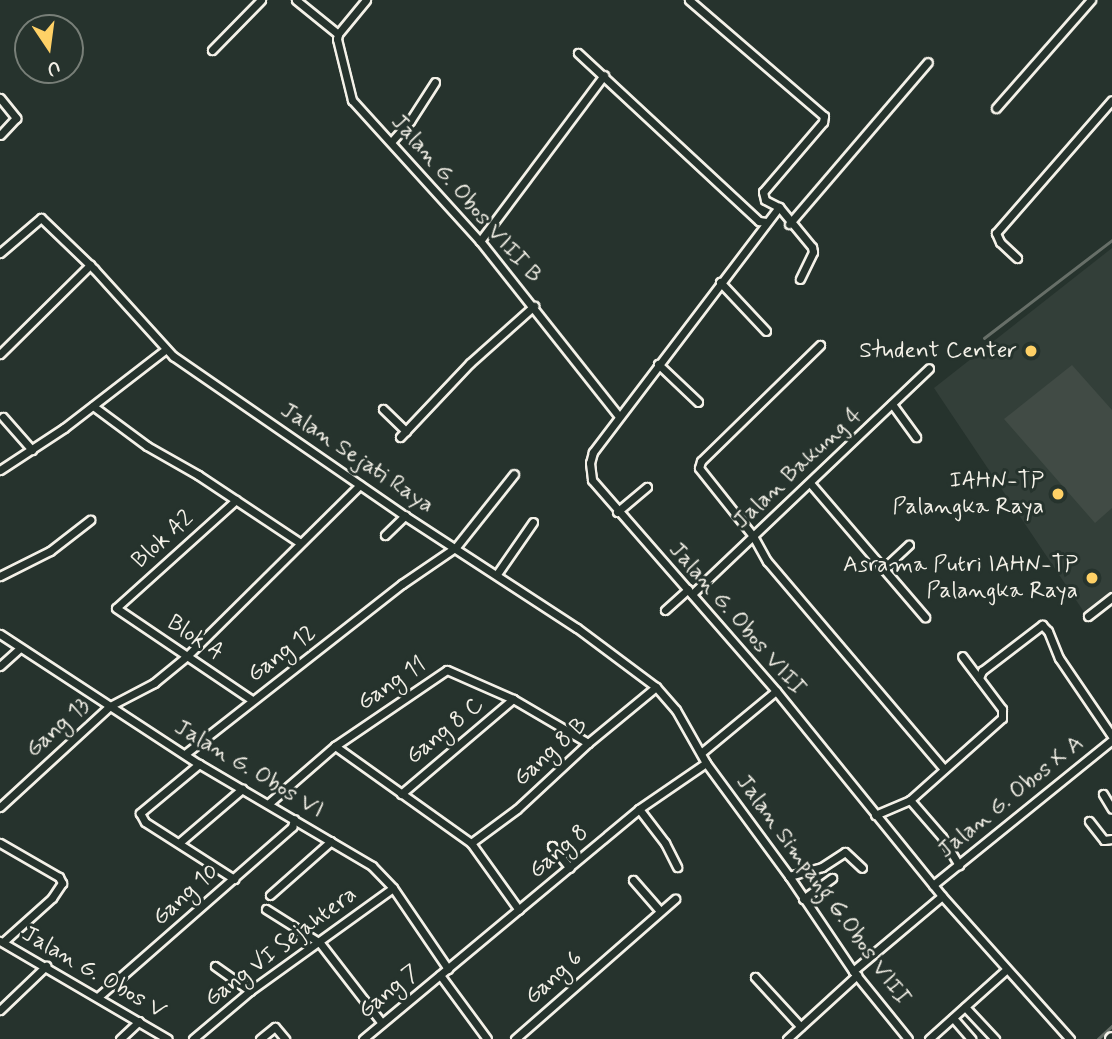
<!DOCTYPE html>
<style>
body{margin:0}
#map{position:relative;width:1112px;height:1039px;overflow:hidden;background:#26332d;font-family:Mynerve,sans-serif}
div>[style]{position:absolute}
.built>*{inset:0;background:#333f39}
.green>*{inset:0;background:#414b45}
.stream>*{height:2.5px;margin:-1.25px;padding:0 1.25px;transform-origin:1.25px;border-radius:1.25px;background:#676f68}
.roads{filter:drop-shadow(2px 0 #f4f1e8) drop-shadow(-2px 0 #f4f1e8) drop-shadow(0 2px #f4f1e8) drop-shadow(0 -2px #f4f1e8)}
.minor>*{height:7px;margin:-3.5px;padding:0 3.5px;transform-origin:3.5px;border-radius:3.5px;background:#26332d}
.primary>*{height:10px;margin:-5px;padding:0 5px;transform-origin:5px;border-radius:5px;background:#26332d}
.dots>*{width:19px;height:19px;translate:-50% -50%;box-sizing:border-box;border:4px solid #26332d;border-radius:50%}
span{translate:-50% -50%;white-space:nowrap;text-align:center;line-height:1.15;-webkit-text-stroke:6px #26332d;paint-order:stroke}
.street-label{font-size:23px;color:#f4f1e8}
.poi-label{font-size:23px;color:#f4f1e8}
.right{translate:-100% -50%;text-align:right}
.north{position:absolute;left:14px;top:14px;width:70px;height:70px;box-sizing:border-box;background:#26332d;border:2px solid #787f78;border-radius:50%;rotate:167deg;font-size:19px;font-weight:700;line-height:28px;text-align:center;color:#f4f1e8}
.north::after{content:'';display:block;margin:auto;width:24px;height:32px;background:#ffd166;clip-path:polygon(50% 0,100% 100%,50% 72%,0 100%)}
</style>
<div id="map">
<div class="built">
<i style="clip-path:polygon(1112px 248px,1112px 599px,1088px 618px,934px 388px)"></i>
</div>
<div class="green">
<i style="clip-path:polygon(1072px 365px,1112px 410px,1112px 508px,1095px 523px,1004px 419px)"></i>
</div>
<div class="stream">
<i style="left:984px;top:338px;width:161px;rotate:-37.4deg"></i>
<i style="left:1098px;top:1039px;width:19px;rotate:-43deg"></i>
</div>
<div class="roads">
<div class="minor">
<i style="left:296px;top:0;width:54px;rotate:39deg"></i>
<i style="left:366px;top:0;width:44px;rotate:129.5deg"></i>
<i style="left:338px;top:34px;width:5px;rotate:101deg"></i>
<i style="left:337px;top:39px;width:63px;rotate:76.2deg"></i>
<i style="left:352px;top:100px;width:190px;rotate:47.8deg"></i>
<i style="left:480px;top:241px;width:222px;rotate:51.6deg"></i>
<i style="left:689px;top:0;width:178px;rotate:40.7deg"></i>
<i style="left:824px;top:116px;width:6px;rotate:99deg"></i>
<i style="left:823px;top:122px;width:92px;rotate:130.6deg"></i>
<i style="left:763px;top:192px;width:8px;rotate:76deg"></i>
<i style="left:765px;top:200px;width:16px;rotate:27deg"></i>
<i style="left:779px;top:207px;width:52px;rotate:50.5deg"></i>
<i style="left:812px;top:247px;width:5px;rotate:79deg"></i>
<i style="left:813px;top:252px;width:30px;rotate:116deg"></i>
<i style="left:212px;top:50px;width:70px;rotate:-45.6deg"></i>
<i style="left:578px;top:53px;width:247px;rotate:42.9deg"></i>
<i style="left:759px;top:221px;width:7px;rotate:8deg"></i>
<i style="left:0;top:98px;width:26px;rotate:51deg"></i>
<i style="left:16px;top:118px;width:23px;rotate:133deg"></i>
<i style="left:996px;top:108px;width:144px;rotate:-48.7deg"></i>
<i style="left:392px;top:141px;width:27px;rotate:-48deg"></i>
<i style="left:410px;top:121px;width:46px;rotate:-57.3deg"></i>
<i style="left:779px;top:207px;width:308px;rotate:127.2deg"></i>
<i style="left:593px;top:452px;width:11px;rotate:105deg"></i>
<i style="left:590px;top:463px;width:17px;rotate:83deg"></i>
<i style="left:592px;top:480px;width:280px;rotate:48.9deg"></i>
<i style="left:776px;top:691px;width:264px;rotate:51deg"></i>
<i style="left:942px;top:896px;width:192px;rotate:48.2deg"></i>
<i style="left:789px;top:224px;width:213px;rotate:-49.4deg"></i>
<i style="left:480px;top:241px;width:207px;rotate:-53.2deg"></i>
<i style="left:0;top:253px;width:54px;rotate:-40.5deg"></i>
<i style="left:41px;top:218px;width:74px;rotate:43.9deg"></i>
<i style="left:94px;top:269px;width:118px;rotate:47.8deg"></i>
<i style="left:173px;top:356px;width:282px;rotate:34.6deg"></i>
<i style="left:405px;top:516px;width:205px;rotate:33.1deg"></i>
<i style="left:577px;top:628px;width:99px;rotate:36.8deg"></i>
<i style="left:656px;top:687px;width:30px;rotate:49deg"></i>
<i style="left:676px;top:710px;width:61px;rotate:60.5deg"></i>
<i style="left:706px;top:763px;width:140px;rotate:53.7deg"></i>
<i style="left:789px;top:876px;width:115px;rotate:56deg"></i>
<i style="left:853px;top:971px;width:87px;rotate:51deg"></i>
<i style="left:1017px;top:258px;width:23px;rotate:-137deg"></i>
<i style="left:1000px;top:242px;width:10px;rotate:-114deg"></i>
<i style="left:996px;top:233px;width:176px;rotate:-48.9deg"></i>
<i style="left:720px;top:282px;width:67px;rotate:46.8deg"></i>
<i style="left:820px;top:345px;width:166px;rotate:135.7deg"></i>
<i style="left:701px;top:461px;width:7px;rotate:106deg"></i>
<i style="left:699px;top:468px;width:87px;rotate:51.5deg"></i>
<i style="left:753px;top:536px;width:29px;rotate:61deg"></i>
<i style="left:767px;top:561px;width:273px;rotate:49.6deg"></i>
<i style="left:0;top:354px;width:127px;rotate:-44.7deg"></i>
<i style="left:658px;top:364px;width:55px;rotate:43.5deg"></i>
<i style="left:892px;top:404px;width:41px;rotate:54deg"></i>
<i style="left:93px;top:406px;width:67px;rotate:36.5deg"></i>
<i style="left:147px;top:446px;width:59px;rotate:29.6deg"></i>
<i style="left:198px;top:475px;width:121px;rotate:33.6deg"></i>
<i style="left:383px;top:409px;width:32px;rotate:44deg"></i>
<i style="left:3px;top:417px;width:44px;rotate:48.7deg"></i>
<i style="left:400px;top:437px;width:102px;rotate:-46.6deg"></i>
<i style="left:470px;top:363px;width:86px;rotate:-41.7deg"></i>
<i style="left:0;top:470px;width:77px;rotate:-33.3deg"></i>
<i style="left:64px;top:428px;width:128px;rotate:-37.7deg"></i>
<i style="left:810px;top:483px;width:177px;rotate:49.4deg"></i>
<i style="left:236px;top:500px;width:161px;rotate:138deg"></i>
<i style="left:116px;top:608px;width:164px;rotate:34.1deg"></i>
<i style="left:617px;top:512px;width:39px;rotate:-40deg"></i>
<i style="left:385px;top:535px;width:28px;rotate:-44deg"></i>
<i style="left:884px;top:568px;width:34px;rotate:-43deg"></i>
<i style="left:497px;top:574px;width:63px;rotate:-55.3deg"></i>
<i style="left:0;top:576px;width:56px;rotate:-26.6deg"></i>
<i style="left:50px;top:551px;width:51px;rotate:-37.8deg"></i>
<i style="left:692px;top:594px;width:327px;rotate:-43.6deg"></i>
<i style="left:665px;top:610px;width:31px;rotate:-42deg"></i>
<i style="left:1088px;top:616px;width:31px;rotate:-38deg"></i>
<i style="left:0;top:634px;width:238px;rotate:33.2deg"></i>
<i style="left:199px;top:764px;width:201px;rotate:30.5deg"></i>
<i style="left:372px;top:866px;width:30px;rotate:46deg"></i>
<i style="left:393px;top:888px;width:98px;rotate:55.8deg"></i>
<i style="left:0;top:666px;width:25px;rotate:-42deg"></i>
<i style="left:979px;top:678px;width:8px;rotate:-67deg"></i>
<i style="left:982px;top:671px;width:76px;rotate:-37.5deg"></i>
<i style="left:1042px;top:625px;width:8px;rotate:45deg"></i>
<i style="left:1048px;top:631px;width:29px;rotate:68deg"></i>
<i style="left:1059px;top:658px;width:94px;rotate:55.8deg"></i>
<i style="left:335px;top:746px;width:167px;rotate:35.5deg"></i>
<i style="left:471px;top:843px;width:82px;rotate:54.4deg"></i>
<i style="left:701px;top:753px;width:97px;rotate:-39.6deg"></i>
<i style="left:185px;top:754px;width:276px;rotate:-38.1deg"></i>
<i style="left:402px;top:584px;width:65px;rotate:-34.4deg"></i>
<i style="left:456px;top:547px;width:93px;rotate:-51.5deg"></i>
<i style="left:199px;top:764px;width:77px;rotate:140.3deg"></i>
<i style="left:140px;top:813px;width:10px;rotate:61deg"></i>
<i style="left:145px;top:822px;width:106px;rotate:32.6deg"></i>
<i style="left:401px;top:794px;width:147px;rotate:-40.3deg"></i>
<i style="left:1103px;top:794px;width:17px;rotate:59deg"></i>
<i style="left:910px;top:800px;width:49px;rotate:49.1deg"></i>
<i style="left:942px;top:837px;width:33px;rotate:59deg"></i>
<i style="left:268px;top:804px;width:89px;rotate:-40.9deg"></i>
<i style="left:335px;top:746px;width:135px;rotate:-34.2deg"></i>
<i style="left:447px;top:670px;width:72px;rotate:23.7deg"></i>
<i style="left:513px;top:699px;width:87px;rotate:30.4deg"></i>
<i style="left:0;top:807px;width:149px;rotate:-42.6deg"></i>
<i style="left:110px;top:706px;width:50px;rotate:-27.6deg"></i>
<i style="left:154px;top:683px;width:43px;rotate:-39.3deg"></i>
<i style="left:187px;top:656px;width:243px;rotate:-44.7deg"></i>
<i style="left:639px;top:809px;width:43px;rotate:52.6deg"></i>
<i style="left:665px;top:843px;width:27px;rotate:63deg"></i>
<i style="left:875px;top:815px;width:38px;rotate:-23deg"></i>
<i style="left:910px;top:800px;width:123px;rotate:-41.7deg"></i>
<i style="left:1002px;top:718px;width:9px;rotate:-90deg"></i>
<i style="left:1002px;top:709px;width:66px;rotate:-127deg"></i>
<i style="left:1089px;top:821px;width:24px;rotate:52deg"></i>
<i style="left:1104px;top:840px;width:8px;rotate:-7deg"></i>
<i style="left:180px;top:842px;width:82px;rotate:-40.5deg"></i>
<i style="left:0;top:843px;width:68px;rotate:30deg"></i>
<i style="left:59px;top:877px;width:7px;rotate:63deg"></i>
<i style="left:62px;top:883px;width:18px;rotate:124deg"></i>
<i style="left:52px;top:898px;width:66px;rotate:138.1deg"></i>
<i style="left:471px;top:843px;width:57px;rotate:-36.5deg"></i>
<i style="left:517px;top:809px;width:97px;rotate:-42.9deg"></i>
<i style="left:588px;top:743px;width:88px;rotate:-39.5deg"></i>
<i style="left:552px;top:846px;width:28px;rotate:51deg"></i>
<i style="left:789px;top:876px;width:34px;rotate:-15deg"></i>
<i style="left:822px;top:867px;width:27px;rotate:-33deg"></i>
<i style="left:845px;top:852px;width:23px;rotate:43deg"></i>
<i style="left:633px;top:880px;width:41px;rotate:48.9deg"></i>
<i style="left:933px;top:885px;width:230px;rotate:-39deg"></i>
<i style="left:270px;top:895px;width:81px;rotate:-41.5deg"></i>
<i style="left:803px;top:899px;width:36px;rotate:-36deg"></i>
<i style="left:266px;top:909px;width:64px;rotate:32.2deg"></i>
<i style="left:320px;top:943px;width:100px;rotate:52.3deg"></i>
<i style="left:0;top:941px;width:194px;rotate:30.3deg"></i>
<i style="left:215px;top:966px;width:43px;rotate:35.5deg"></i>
<i style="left:853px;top:971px;width:116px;rotate:-40.1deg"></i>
<i style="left:440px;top:975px;width:79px;rotate:53.7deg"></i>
<i style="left:755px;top:977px;width:67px;rotate:47.4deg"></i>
<i style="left:99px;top:996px;width:257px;rotate:-41.2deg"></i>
<i style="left:292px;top:827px;width:8px;rotate:-76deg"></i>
<i style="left:965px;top:1007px;width:44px;rotate:46.8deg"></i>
<i style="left:0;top:1010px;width:64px;rotate:-43.7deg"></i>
<i style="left:953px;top:1018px;width:28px;rotate:49deg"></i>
<i style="left:120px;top:1039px;width:26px;rotate:-43deg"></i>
<i style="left:193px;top:1039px;width:75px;rotate:-40.1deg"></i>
<i style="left:250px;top:991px;width:176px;rotate:-35.8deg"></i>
<i style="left:260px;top:1039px;width:19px;rotate:-39deg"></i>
<i style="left:275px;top:1027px;width:16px;rotate:50deg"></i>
<i style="left:363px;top:1039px;width:359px;rotate:-39.8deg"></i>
<i style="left:639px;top:809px;width:81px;rotate:-34.5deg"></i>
<i style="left:515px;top:1039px;width:213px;rotate:-41.2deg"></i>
<i style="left:787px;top:1039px;width:95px;rotate:-42.4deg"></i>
<i style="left:929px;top:1039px;width:103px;rotate:-41.9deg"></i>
</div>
<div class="primary">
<i style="left:1111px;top:1039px;width:1px;rotate:-45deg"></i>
</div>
</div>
<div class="dots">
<i style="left:1031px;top:351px;background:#ffd166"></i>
<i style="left:1058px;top:494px;background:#ffd166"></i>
<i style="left:1092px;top:578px;background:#ffd166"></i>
</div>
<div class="street-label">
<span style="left:466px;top:199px;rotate:49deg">Jalan G. Obos VIII B</span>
<span style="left:357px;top:458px;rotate:34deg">Jalan Sejati Raya</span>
<span style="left:798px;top:468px;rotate:-43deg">Jalan Bakung 4</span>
<span style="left:163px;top:540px;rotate:-42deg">Blok A2</span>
<span style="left:737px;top:619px;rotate:49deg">Jalan G. Obos VIII</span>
<span style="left:195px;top:638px;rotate:34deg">Blok A</span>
<span style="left:282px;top:654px;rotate:-37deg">Gang 12</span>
<span style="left:392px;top:684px;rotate:-34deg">Gang 11</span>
<span style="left:58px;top:728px;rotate:-42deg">Gang 13</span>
<span style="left:445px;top:731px;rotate:-39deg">Gang 8 C</span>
<span style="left:551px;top:752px;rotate:-42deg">Gang 8 B</span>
<span style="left:249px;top:769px;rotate:31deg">Jalan G. Obos VI</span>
<span style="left:1011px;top:797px;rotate:-39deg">Jalan G. Obos X A</span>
<span style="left:559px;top:852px;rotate:-40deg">Gang 8</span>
<span style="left:823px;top:890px;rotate:54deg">Jalan Simpang G.Obos VIII</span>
<span style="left:186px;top:895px;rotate:-42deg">Gang 10</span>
<span style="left:281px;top:947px;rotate:-37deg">Gang VI Sejahtera</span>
<span style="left:94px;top:973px;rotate:30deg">Jalan G. Obos V</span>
<span style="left:554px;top:978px;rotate:-42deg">Gang 6</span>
<span style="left:389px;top:992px;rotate:-39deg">Gang 7</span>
</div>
<div class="poi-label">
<span class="right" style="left:1017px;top:351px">Student Center</span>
<span class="right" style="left:1044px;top:494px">IAHN-TP<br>Palangka Raya</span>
<span class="right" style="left:1078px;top:578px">Asrama Putri IAHN-TP<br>Palangka Raya</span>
</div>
<div class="north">U</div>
</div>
